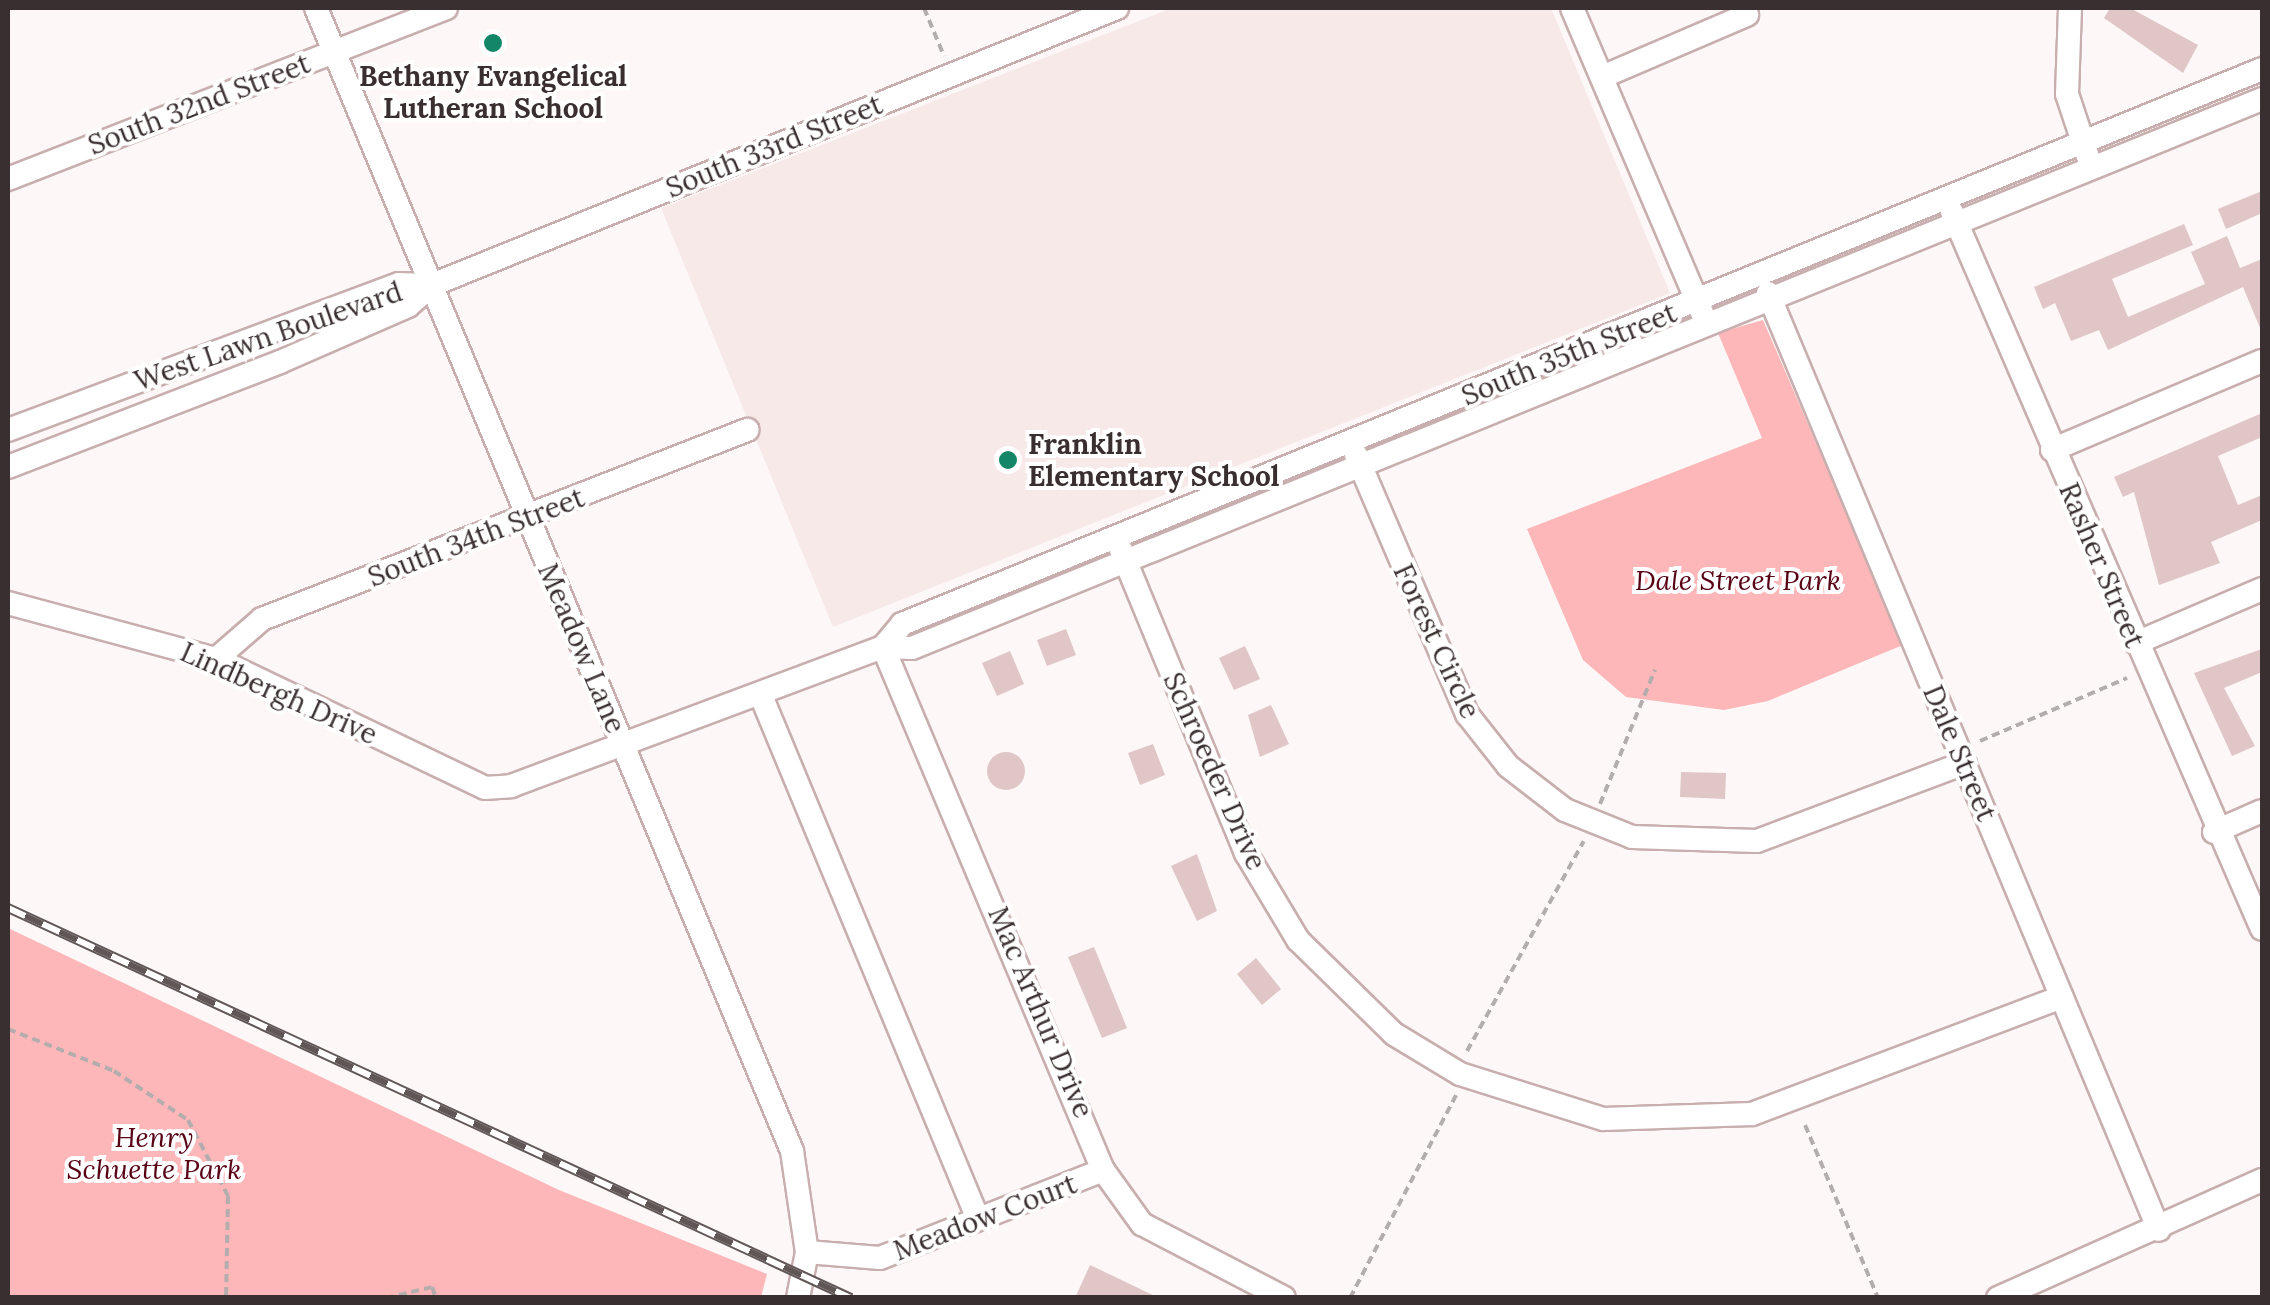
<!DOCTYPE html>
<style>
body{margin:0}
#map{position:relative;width:2270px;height:1305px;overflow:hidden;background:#fdf7f7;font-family:Lora,serif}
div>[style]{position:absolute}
.built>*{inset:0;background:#f8e9e9}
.green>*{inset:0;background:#feb7b9}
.building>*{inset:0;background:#e0c6c6}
.round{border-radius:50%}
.path>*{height:4px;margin-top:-2px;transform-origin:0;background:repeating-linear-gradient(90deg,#b4acad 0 8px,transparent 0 13px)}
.roads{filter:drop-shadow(2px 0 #c8aeae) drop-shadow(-2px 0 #c8aeae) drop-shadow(0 2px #c8aeae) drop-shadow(0 -2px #c8aeae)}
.minor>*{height:22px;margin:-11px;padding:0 11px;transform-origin:11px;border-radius:11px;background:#fff}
.rail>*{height:10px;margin-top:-5px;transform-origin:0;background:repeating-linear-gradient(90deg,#fff 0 19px,#605656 0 38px);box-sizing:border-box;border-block:2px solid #605656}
.dots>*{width:28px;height:28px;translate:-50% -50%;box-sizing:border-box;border:5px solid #fff;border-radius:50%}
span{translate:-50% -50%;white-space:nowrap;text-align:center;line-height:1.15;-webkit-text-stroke:8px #fff;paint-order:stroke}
.poi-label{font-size:28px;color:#3a2f30;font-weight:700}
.left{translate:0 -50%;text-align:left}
.street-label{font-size:28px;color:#3a2f30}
.park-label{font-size:28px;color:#570014;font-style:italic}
.frame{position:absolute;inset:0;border:10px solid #3a2f30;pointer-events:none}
</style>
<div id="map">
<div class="built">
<i style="clip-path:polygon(1172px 8px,1551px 8px,1670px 293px,833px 627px,661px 208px)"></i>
</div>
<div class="green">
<i style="clip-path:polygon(1763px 320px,1903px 645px,1768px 701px,1724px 710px,1626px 697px,1583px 660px,1527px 529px,1762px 438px,1718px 333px)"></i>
<i style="clip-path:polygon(8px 928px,559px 1190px,767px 1274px,761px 1297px,8px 1297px)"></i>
</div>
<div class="building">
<i style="clip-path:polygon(2110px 8px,2130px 8px,2198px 45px,2183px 73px,2104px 18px)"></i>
<i style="clip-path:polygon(2262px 191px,2262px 213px,2226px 229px,2218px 209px)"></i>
<i style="clip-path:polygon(2184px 224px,2193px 245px,2112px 279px,2128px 317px,2205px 284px,2191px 252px,2227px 236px,2240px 268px,2262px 259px,2262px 333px,2243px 287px,2108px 350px,2099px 330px,2071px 341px,2055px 303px,2043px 309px,2034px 287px)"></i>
<i style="clip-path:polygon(2262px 413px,2262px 437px,2218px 456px,2238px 505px,2262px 495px,2262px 520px,2211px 542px,2220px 563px,2159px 585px,2134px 492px,2123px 497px,2114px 477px)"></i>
<i style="clip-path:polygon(1066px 629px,1076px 655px,1047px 666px,1037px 640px)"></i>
<i style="clip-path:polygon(1245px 646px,1260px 679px,1234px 690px,1219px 658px)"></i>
<i style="clip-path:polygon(2262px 649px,2262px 672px,2224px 688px,2255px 746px,2232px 756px,2194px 673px)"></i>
<i style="clip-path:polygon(1010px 651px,1024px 684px,997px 696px,982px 663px)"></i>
<i style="clip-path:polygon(1271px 705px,1289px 744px,1260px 757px,1248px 715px)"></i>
<i style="clip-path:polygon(1153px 744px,1165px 775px,1140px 785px,1128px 753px)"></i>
<i class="round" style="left:987px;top:752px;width:38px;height:38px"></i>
<i style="clip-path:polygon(1681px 772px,1726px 773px,1725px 799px,1680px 797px)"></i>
<i style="clip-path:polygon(1197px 854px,1217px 911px,1197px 921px,1171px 866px)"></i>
<i style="clip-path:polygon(1094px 947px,1127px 1028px,1102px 1038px,1068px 957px)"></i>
<i style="clip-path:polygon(1256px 958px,1281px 989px,1262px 1005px,1237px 974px)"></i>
<i style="clip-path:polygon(1090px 1265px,1159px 1298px,1075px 1298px)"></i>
</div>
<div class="path">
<i style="left:924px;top:8px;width:52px;rotate:67.4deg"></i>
<i style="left:1980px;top:741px;width:160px;rotate:-23.2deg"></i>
<i style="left:1600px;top:804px;width:145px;rotate:-67.7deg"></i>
<i style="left:8px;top:1029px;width:114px;rotate:21.6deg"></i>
<i style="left:114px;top:1071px;width:89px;rotate:33.5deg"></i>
<i style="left:188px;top:1120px;width:86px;rotate:62.2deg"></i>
<i style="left:228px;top:1196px;width:102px;rotate:91.1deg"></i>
<i style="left:1467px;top:1051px;width:240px;rotate:-60.9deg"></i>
<i style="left:1805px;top:1125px;width:188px;rotate:67.1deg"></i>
<i style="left:386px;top:1298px;width:47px;rotate:-13.4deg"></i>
<i style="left:432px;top:1287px;width:12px;rotate:70deg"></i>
<i style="left:1350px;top:1298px;width:229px;rotate:-62.4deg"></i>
</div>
<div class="roads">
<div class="minor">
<i style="left:316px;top:8px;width:1238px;rotate:67.39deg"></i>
<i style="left:792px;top:1151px;width:102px;rotate:81.6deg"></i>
<i style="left:807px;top:1252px;width:47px;rotate:101.1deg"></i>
<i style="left:1572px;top:8px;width:332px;rotate:66.9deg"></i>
<i style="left:2070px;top:8px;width:86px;rotate:92deg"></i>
<i style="left:2067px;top:94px;width:66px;rotate:71.6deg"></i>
<i style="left:1602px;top:77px;width:158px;rotate:-23.2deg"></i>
<i style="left:8px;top:179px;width:470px;rotate:-21.3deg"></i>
<i style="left:1952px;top:212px;width:781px;rotate:66.62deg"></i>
<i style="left:1768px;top:293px;width:1015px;rotate:67.35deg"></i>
<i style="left:8px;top:430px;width:417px;rotate:-20.5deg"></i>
<i style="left:399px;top:284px;width:33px;rotate:2deg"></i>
<i style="left:2052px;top:450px;width:228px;rotate:-23deg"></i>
<i style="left:1356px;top:455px;width:282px;rotate:66.8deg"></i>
<i style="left:1467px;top:714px;width:66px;rotate:51.7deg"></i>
<i style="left:1508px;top:766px;width:72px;rotate:37.7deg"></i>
<i style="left:1565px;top:810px;width:72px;rotate:21.9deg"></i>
<i style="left:1632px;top:837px;width:125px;rotate:1.8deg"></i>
<i style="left:1757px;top:841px;width:222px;rotate:-20.6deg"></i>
<i style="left:8px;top:467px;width:292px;rotate:-21.1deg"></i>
<i style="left:280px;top:362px;width:140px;rotate:-23.6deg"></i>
<i style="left:408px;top:306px;width:32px;rotate:-41deg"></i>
<i style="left:432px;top:285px;width:739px;rotate:-22.02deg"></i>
<i style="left:1121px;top:550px;width:328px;rotate:67.6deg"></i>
<i style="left:1246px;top:853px;width:101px;rotate:59.1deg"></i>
<i style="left:1298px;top:940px;width:134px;rotate:44.4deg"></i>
<i style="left:1394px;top:1034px;width:77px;rotate:31.2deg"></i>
<i style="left:1460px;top:1074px;width:150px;rotate:17.5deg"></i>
<i style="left:1603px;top:1119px;width:149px;rotate:-1.9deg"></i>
<i style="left:1752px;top:1114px;width:331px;rotate:-20.7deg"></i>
<i style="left:8px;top:603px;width:215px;rotate:15.1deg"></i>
<i style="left:216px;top:659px;width:298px;rotate:25.6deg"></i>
<i style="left:485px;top:788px;width:26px;rotate:-4deg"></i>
<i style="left:511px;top:786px;width:397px;rotate:-20.5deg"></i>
<i style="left:883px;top:647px;width:29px;rotate:2deg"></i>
<i style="left:912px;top:648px;width:1457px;rotate:-22.13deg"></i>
<i style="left:2136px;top:643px;width:137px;rotate:-23.2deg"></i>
<i style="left:883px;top:647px;width:30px;rotate:-50deg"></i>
<i style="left:902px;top:624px;width:1469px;rotate:-22.2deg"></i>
<i style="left:883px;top:647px;width:567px;rotate:67.19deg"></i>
<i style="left:1103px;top:1170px;width:67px;rotate:54.2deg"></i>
<i style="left:1142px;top:1224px;width:160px;rotate:27.5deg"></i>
<i style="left:216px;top:659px;width:61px;rotate:-41deg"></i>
<i style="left:262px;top:619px;width:521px;rotate:-21.29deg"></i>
<i style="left:762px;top:698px;width:564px;rotate:67.48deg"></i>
<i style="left:2214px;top:832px;width:52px;rotate:-23.6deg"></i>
<i style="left:807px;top:1252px;width:73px;rotate:4.7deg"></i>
<i style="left:880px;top:1258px;width:240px;rotate:-21.5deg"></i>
<i style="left:1998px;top:1298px;width:289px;rotate:-24.1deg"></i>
</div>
</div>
<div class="rail">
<i style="left:8px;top:908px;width:929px;rotate:24.83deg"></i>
</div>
<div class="dots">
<i style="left:493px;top:43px;background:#128666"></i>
<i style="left:1008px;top:460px;background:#128666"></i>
</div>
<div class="poi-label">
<span style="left:493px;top:92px">Bethany Evangelical<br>Lutheran School</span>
<span class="left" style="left:1028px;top:460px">Franklin<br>Elementary School</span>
</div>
<div class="street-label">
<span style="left:199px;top:104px;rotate:-21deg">South 32nd Street</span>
<span style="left:774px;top:146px;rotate:-22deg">South 33rd Street</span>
<span style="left:268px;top:336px;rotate:-19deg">West Lawn Boulevard</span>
<span style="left:1569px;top:354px;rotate:-22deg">South 35th Street</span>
<span style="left:476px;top:537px;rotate:-21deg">South 34th Street</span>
<span style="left:2102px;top:565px;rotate:67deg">Rasher Street</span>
<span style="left:1437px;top:641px;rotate:65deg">Forest Circle</span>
<span style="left:582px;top:648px;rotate:67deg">Meadow Lane</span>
<span style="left:279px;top:693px;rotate:24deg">Lindbergh Drive</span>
<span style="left:1960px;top:753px;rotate:67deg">Dale Street</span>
<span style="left:1215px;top:771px;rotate:66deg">Schroeder Drive</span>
<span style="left:1041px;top:1012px;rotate:67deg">Mac Arthur Drive</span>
<span style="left:985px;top:1217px;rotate:-21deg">Meadow Court</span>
</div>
<div class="park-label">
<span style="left:1738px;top:580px">Dale Street Park</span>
<span style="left:154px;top:1153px">Henry<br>Schuette Park</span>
</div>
<div class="frame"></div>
</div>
